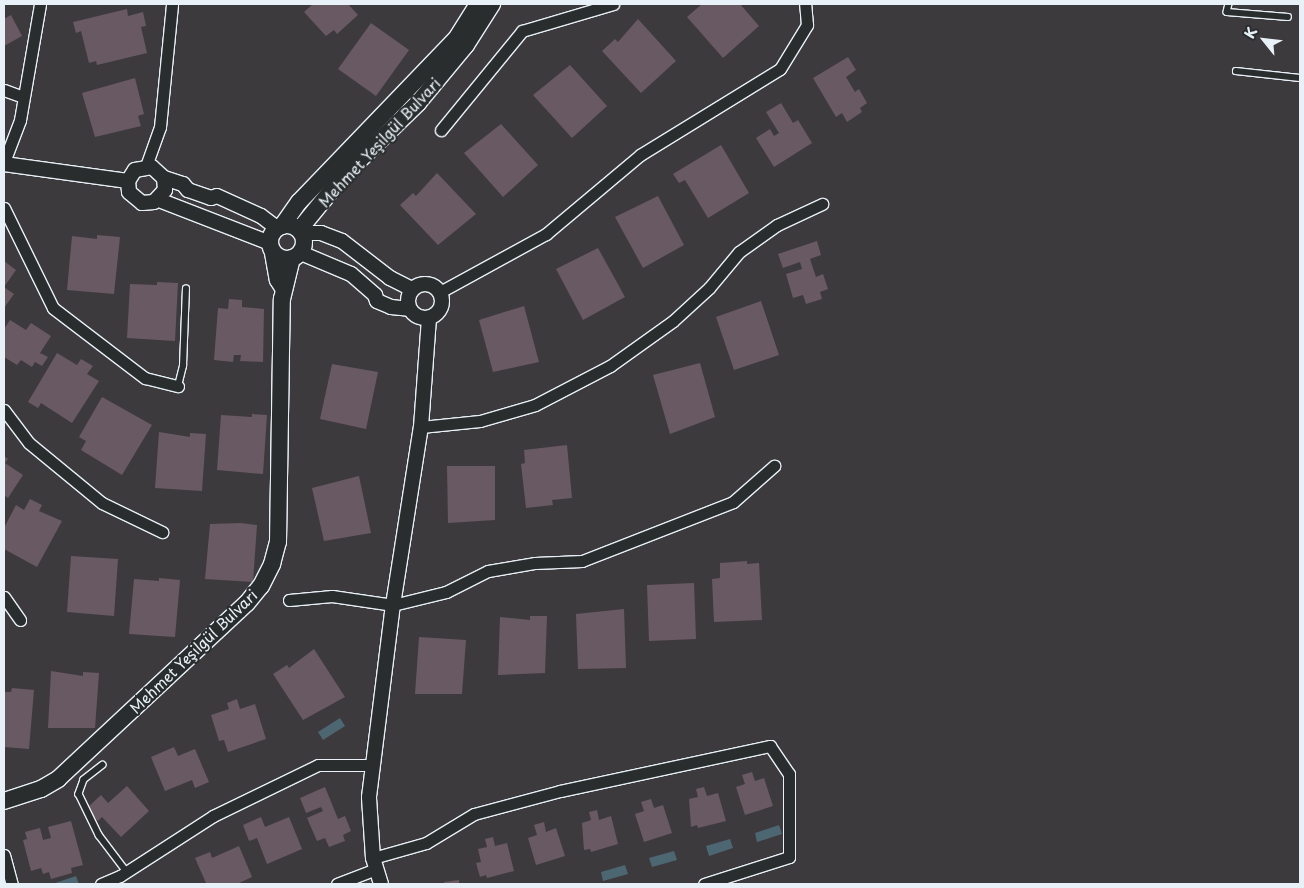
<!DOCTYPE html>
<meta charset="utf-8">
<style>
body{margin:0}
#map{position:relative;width:1304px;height:888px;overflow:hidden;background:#3d3a3e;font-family:"Playpen Sans",sans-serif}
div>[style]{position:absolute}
.water>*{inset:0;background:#4d6772}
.building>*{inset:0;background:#695962}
.roads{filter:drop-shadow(1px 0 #e8f1f8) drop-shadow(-1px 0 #e8f1f8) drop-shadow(0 1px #e8f1f8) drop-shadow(0 -1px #e8f1f8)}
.service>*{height:5.5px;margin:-2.75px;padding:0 2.75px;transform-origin:2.75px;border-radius:2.75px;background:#2a2d2e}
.minor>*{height:11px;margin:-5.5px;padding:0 5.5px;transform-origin:5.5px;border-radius:5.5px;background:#2a2d2e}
.tertiary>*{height:14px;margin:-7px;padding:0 7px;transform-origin:7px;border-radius:7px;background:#2a2d2e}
.tertiary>.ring{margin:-7px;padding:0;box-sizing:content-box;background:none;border:14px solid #2a2d2e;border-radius:50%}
.secondary>*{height:16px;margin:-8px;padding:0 8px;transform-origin:8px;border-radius:8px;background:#2a2d2e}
.secondary>.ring{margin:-8px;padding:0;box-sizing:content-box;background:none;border:16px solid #2a2d2e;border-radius:50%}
span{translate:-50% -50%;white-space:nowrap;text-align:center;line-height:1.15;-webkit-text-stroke:4.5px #2a2d2e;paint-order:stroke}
.street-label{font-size:15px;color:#e8f1f8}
.frame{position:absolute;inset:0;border:5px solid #e8f1f8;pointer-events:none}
.north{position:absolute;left:1239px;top:15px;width:50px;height:50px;-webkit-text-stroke:4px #2a2d2e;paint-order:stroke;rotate:299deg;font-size:14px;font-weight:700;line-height:20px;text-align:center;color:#e8f1f8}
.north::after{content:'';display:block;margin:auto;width:18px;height:22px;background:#e8f1f8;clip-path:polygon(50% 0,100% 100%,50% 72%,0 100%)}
</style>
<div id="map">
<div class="water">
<i style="clip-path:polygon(340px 718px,345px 726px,323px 740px,318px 732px)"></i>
<i style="clip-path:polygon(779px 825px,782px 834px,757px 842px,755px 833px)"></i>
<i style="clip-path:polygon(730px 839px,733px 848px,709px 856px,706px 846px)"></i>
<i style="clip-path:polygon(674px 851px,677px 860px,652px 867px,649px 858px)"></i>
<i style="clip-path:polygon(625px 865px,628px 874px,603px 881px,601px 872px)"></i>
<i style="clip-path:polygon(76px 876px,79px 884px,52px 884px)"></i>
</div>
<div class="building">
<i style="clip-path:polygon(313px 4px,348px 4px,358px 15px,337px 34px,334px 30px,326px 36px,304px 12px)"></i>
<i style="clip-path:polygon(702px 4px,740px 4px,759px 26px,723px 58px,687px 17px)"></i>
<i style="clip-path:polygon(127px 9px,128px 16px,143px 12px,146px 26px,141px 27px,147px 53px,97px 65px,96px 61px,89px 63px,81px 31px,76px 33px,73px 22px)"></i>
<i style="clip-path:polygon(11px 15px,22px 36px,4px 46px,4px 19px)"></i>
<i style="clip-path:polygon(638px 19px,676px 61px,641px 93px,602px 51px,615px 39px,618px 42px)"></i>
<i style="clip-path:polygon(371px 23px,409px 50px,376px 96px,338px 69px)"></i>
<i style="clip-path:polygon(848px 57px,856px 70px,846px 77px,855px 92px,859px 89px,867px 103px,860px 108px,862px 112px,847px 122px,842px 113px,836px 117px,813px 78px)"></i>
<i style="clip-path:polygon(570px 65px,607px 106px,572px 138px,533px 95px)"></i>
<i style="clip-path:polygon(135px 78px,144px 114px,138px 116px,141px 126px,95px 137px,82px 93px)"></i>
<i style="clip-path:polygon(781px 103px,793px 123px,798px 120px,812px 143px,774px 167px,756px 138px,770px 129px,774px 136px,779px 133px,766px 112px)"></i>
<i style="clip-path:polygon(501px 124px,538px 165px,503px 197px,464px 153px)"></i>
<i style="clip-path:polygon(721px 145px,749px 193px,708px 218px,685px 180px,679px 183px,673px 174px)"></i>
<i style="clip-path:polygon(437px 173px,476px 214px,438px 245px,400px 205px,413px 193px,416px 196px)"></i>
<i style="clip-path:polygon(658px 196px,684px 245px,643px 268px,615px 217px)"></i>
<i style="clip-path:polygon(97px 235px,120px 237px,114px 294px,67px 290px,72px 236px,97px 239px)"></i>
<i style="clip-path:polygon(817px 241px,821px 255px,810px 259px,816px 277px,823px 274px,828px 289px,820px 292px,822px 299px,806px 304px,803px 295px,793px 298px,786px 274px,802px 269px,800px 262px,783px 268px,778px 254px)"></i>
<i style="clip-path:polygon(598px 248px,625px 297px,583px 320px,556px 269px)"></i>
<i style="clip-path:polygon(4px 261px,16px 270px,4px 287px,14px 294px,4px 308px)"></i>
<i style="clip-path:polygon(157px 282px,178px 283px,175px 341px,127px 338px,130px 284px,157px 285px)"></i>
<i style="clip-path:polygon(229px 299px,242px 300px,242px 307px,264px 309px,263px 362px,240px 361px,241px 355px,234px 355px,233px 362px,214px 360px,218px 308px,228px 309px)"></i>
<i style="clip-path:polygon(761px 301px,779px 355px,734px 370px,716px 317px)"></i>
<i style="clip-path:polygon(524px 306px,539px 362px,493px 372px,479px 320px)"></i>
<i style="clip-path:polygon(10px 320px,26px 330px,31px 323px,51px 336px,40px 353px,48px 357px,42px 366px,35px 362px,32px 367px,21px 360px,17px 365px,4px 357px,4px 329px)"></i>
<i style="clip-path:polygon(57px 353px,77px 365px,81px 359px,93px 366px,87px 374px,99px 381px,72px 423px,41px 403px,38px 408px,28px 402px)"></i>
<i style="clip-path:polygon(700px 363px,715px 417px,670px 434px,653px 375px)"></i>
<i style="clip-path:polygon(332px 364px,378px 372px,366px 429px,320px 419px)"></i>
<i style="clip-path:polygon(102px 397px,152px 425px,122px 475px,81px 450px,86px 441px,79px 437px)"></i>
<i style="clip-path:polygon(252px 414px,267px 415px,263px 474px,217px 470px,221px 415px,252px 417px)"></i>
<i style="clip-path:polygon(159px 432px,190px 437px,190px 433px,206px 434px,202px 491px,155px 488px)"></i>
<i style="clip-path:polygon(567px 445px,572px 498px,552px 500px,553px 505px,526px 508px,521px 464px,525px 463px,524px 450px)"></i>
<i style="clip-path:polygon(4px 456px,8px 459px,5px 463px,23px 475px,8px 498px,4px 495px)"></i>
<i style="clip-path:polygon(447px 466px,495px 466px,495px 520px,448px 523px)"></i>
<i style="clip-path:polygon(359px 476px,371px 533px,324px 541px,312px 488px)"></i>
<i style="clip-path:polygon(30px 499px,42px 505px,39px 511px,62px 521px,37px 567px,4px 549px,4px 528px,16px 505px,24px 510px)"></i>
<i style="clip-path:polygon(241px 523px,257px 525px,253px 582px,205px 579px,210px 524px)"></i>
<i style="clip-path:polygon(71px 556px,118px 559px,114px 616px,67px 612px)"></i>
<i style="clip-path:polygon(747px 561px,747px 564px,759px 563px,762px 620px,714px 622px,712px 579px,720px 578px,720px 563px)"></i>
<i style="clip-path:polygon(159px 578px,180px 580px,175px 637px,129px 634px,134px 579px,159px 581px)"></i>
<i style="clip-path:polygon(694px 583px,696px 639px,649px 641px,647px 585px)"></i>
<i style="clip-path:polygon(624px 609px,626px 668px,578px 669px,576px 614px)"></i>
<i style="clip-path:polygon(530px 616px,547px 616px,545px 673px,498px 675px,500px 617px,530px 620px)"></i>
<i style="clip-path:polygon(419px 637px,466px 640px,462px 694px,415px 694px)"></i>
<i style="clip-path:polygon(314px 649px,345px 697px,303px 720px,273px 674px,287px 665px,289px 668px)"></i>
<i style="clip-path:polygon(51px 671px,83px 676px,83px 672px,99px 673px,95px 728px,48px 728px)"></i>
<i style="clip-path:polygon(12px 688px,34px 690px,29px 749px,4px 747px,4px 692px,11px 692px)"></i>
<i style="clip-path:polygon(237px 699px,240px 709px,255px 704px,266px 739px,228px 752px,224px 740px,219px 741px,211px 715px,229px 709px,227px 703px)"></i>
<i style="clip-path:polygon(174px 747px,178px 756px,195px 749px,209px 782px,195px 788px,192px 780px,165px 791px,151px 757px)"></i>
<i style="clip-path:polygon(752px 772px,755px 781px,764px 778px,773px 806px,745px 815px,736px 787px,745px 784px,742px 775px)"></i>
<i style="clip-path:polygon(127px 786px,149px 811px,121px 837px,102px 817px,98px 821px,86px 809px,101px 795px,108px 803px)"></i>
<i style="clip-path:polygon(325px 787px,338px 819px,345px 816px,351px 831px,343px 835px,345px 841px,329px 847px,325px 838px,317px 841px,307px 818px,323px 811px,321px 807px,306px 813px,300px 798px)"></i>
<i style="clip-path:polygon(704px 787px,707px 796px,718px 793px,726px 821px,698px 828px,697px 825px,691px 827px,689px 799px,698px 797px,696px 789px)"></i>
<i style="clip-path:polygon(651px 799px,654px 808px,663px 805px,672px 833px,644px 842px,635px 814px,644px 811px,641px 802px)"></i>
<i style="clip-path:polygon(597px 810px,599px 820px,611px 816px,618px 844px,591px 852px,590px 849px,584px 850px,582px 823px,591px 820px,589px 812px)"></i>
<i style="clip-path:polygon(261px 817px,265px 827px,289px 817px,302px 849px,267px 864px,257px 838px,249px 841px,243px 825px)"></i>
<i style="clip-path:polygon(71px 821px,83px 865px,71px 868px,72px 873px,51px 879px,49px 872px,43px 874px,41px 868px,31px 871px,23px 840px,27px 839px,25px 832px,40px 828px,43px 840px,51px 838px,48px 827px)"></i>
<i style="clip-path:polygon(544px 822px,546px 832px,556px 828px,565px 856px,536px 865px,528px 838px,537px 835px,534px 825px)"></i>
<i style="clip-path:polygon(493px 837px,495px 846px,507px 843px,514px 871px,487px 878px,486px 875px,480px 877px,476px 863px,481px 862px,478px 849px,487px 847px,485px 839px)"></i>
<i style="clip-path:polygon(239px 846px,252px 877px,237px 884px,206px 883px,195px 858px,210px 852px,212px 858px)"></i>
<i style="clip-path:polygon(459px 880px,459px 884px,445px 884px,444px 882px)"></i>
</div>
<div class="roads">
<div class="service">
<i style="left:1229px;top:4px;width:8px;rotate:104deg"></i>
<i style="left:1227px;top:12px;width:61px;rotate:4.7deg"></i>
<i style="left:1236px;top:71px;width:64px;rotate:6.2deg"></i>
<i style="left:178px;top:386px;width:21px;rotate:-76deg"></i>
<i style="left:183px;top:366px;width:77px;rotate:-87.8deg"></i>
<i style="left:103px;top:765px;width:24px;rotate:142deg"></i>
<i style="left:84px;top:780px;width:15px;rotate:110deg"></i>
<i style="left:79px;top:794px;width:46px;rotate:64deg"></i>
<i style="left:99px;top:835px;width:46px;rotate:52.9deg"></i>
</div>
<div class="minor">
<i style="left:4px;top:90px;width:20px;rotate:20deg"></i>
<i style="left:441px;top:130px;width:128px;rotate:-50.7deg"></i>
<i style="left:522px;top:31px;width:95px;rotate:-16.5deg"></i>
<i style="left:4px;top:162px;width:45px;rotate:-69.1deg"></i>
<i style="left:20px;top:120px;width:118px;rotate:-80.2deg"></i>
<i style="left:146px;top:166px;width:41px;rotate:-70.3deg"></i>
<i style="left:160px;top:127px;width:124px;rotate:-84.4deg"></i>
<i style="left:4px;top:208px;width:111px;rotate:63.9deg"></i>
<i style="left:53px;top:308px;width:116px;rotate:37.3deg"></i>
<i style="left:145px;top:378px;width:34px;rotate:14deg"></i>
<i style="left:440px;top:292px;width:121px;rotate:-28.7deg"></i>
<i style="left:546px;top:234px;width:123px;rotate:-40deg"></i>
<i style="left:640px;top:155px;width:164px;rotate:-31.6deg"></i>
<i style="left:780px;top:69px;width:52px;rotate:-58.5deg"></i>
<i style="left:807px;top:25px;width:21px;rotate:-95deg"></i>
<i style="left:4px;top:410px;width:41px;rotate:52.9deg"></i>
<i style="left:29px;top:443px;width:94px;rotate:39.4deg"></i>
<i style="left:102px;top:503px;width:67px;rotate:25.8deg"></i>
<i style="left:421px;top:427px;width:59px;rotate:-5.8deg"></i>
<i style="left:480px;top:421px;width:57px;rotate:-16.2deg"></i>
<i style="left:535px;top:405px;width:85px;rotate:-27.5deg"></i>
<i style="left:610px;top:366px;width:77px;rotate:-35.5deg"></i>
<i style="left:673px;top:321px;width:49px;rotate:-42.5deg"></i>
<i style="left:709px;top:288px;width:47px;rotate:-50.2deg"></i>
<i style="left:739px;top:252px;width:47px;rotate:-35.4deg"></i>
<i style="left:777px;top:225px;width:50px;rotate:-25deg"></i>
<i style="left:4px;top:597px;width:28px;rotate:55deg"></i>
<i style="left:289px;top:600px;width:43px;rotate:-5.3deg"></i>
<i style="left:332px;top:596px;width:62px;rotate:8.4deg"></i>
<i style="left:393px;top:605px;width:55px;rotate:-13.8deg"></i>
<i style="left:446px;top:592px;width:47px;rotate:-26.6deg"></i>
<i style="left:488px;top:571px;width:48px;rotate:-9.7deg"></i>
<i style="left:535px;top:563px;width:47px;rotate:-2.4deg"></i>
<i style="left:582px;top:561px;width:162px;rotate:-21.3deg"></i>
<i style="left:733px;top:502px;width:55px;rotate:-41.3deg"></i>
<i style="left:4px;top:855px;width:30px;rotate:75deg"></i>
<i style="left:373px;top:858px;width:55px;rotate:-15.8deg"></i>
<i style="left:426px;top:843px;width:56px;rotate:-31.1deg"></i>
<i style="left:474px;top:814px;width:89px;rotate:-15deg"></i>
<i style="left:560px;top:791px;width:215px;rotate:-12.1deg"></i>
<i style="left:770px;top:746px;width:34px;rotate:56deg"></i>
<i style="left:789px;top:774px;width:83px;rotate:90deg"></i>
<i style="left:789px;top:857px;width:89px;rotate:162.4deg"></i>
<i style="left:101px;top:884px;width:21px;rotate:-23deg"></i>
<i style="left:120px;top:876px;width:111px;rotate:-32.8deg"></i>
<i style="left:213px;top:816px;width:117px;rotate:-25.9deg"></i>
<i style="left:318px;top:765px;width:54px"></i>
<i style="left:337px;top:884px;width:42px;rotate:-21deg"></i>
</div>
<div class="tertiary">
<i style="left:4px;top:164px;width:125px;rotate:7.8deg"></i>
<i style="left:164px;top:178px;width:12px;rotate:85deg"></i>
<i style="left:165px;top:190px;width:16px;rotate:133deg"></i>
<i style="left:154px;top:202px;width:12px;rotate:175deg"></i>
<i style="left:142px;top:203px;width:17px;rotate:-140deg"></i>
<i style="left:129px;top:192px;width:11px;rotate:-95deg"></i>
<i style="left:128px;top:181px;width:13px;rotate:-58deg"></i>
<i style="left:135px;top:170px;width:17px;rotate:-10deg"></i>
<i style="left:152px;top:167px;width:16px;rotate:43deg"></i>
<i style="left:164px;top:178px;width:20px;rotate:18deg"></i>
<i style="left:183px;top:184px;width:8px;rotate:50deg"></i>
<i style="left:188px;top:190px;width:24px;rotate:19deg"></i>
<i style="left:211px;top:198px;width:6px;rotate:-18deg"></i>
<i style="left:217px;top:196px;width:48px;rotate:24.4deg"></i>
<i style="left:261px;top:216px;width:20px;rotate:37deg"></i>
<i style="left:159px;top:200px;width:119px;rotate:21.2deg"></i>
<i style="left:301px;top:233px;width:20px"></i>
<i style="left:321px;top:233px;width:22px;rotate:21deg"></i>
<i style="left:342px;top:241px;width:61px;rotate:37.6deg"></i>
<i style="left:390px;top:278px;width:25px;rotate:27deg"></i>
<i style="left:301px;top:253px;width:54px;rotate:22.8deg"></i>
<i style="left:351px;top:274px;width:32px;rotate:41deg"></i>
<i style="left:375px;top:295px;width:6px;rotate:72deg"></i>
<i style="left:377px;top:301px;width:15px;rotate:23deg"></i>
<i style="left:391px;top:307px;width:18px;rotate:6deg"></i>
<i class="ring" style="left:408px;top:284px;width:20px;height:20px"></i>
<i style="left:381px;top:884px;width:27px;rotate:-107deg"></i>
<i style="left:373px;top:858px;width:61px;rotate:-93.8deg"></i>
<i style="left:369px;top:797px;width:193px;rotate:-82.9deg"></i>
<i style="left:393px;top:605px;width:180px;rotate:-81.1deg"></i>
<i style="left:421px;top:427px;width:109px;rotate:-85.8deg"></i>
</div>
<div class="secondary">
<i class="ring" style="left:270px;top:225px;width:18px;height:18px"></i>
<i style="left:282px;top:226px;width:29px;rotate:-55deg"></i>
<i style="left:299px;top:202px;width:226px;rotate:-46.1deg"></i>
<i style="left:456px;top:39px;width:41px;rotate:-57.8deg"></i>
<i style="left:299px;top:230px;width:70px;rotate:-50.8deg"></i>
<i style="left:343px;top:176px;width:105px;rotate:-44.2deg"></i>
<i style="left:418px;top:103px;width:75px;rotate:-50.4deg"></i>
<i style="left:466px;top:45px;width:49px;rotate:-57.6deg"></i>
<i style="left:273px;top:253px;width:27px;rotate:80deg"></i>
<i style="left:278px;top:280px;width:9px;rotate:58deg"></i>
<i style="left:4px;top:801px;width:39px;rotate:-18deg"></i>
<i style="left:41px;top:789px;width:20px;rotate:-30deg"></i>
<i style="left:58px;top:779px;width:258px;rotate:-43deg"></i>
<i style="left:247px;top:603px;width:22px;rotate:-51deg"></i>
<i style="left:261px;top:586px;width:25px;rotate:-63deg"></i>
<i style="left:272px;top:564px;width:23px;rotate:-75deg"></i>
<i style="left:278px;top:542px;width:243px;rotate:-89.1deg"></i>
<i style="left:282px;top:299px;width:42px;rotate:-76.3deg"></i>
</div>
</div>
<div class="street-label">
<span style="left:379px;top:142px;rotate:-47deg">Mehmet Yeşilgül Bulvari</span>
<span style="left:193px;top:651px;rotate:-44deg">Mehmet Yeşilgül Bulvari</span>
</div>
<div class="frame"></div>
<div class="north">K</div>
</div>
